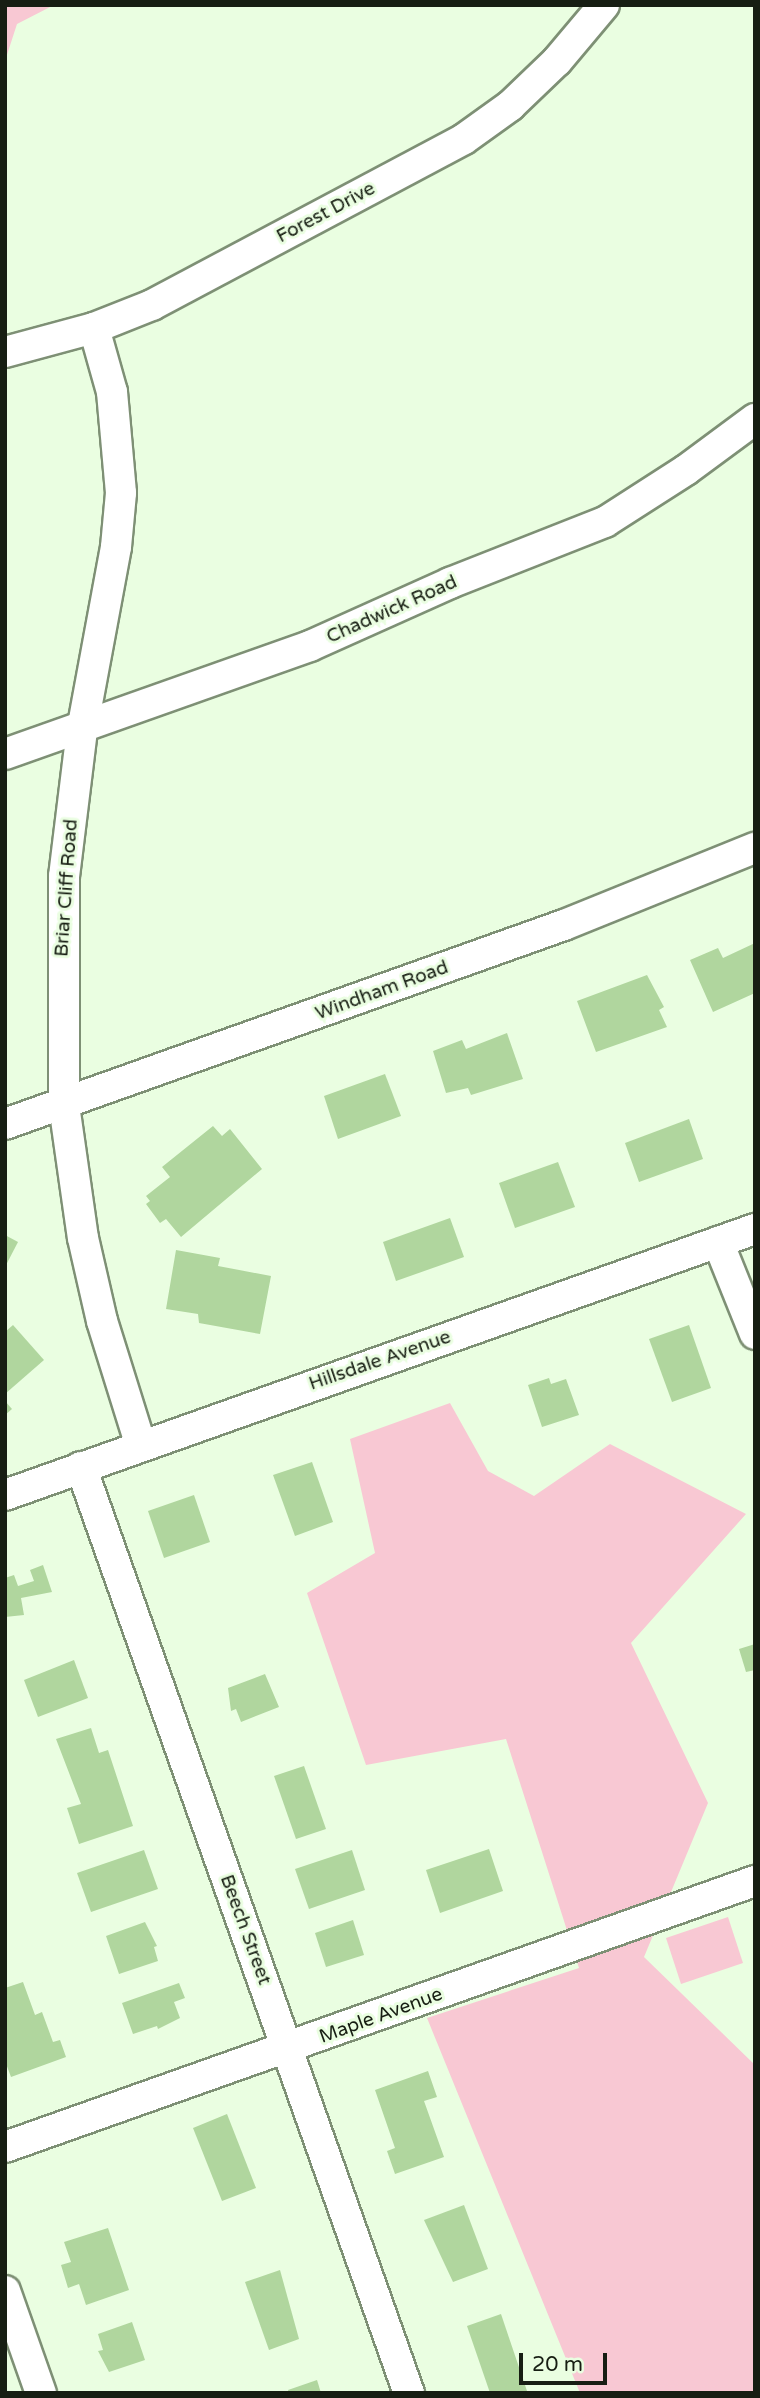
<!DOCTYPE html>
<style>
body{margin:0}
#map{position:relative;width:760px;height:2398px;overflow:hidden;background:#eafee1;font-family:"Varela Round",sans-serif}
div>[style]{position:absolute}
.green>*{inset:0;background:#f8c8d3}
.building>*{inset:0;background:#b0d69e}
.roads{filter:drop-shadow(2px 0 #7e9075) drop-shadow(-2px 0 #7e9075) drop-shadow(0 2px #7e9075) drop-shadow(0 -2px #7e9075)}
.minor>*{height:30px;margin:-15px;padding:0 15px;transform-origin:15px;border-radius:15px;background:#fff}
span{translate:-50% -50%;white-space:nowrap;text-align:center;line-height:1.15;-webkit-text-stroke:6px #eafee1;paint-order:stroke}
.street-label{font-size:19px;color:#171e13}
.frame{position:absolute;inset:0;border:7px solid #171e13;pointer-events:none}
.scale{position:absolute;left:519px;top:2353px;width:88px;height:32px;box-sizing:border-box;border:4px solid #171e13;border-top:0;padding-left:9px;font-size:21px;line-height:24px;white-space:nowrap;color:#171e13;-webkit-text-stroke:5px #eafee1;paint-order:stroke}
</style>
<div id="map">
<div class="green">
<i style="clip-path:polygon(5px 5px,54px 5px,17px 24px,5px 61px)"></i>
<i style="clip-path:polygon(450px 1403px,488px 1471px,534px 1496px,610px 1444px,746px 1514px,631px 1643px,708px 1803px,644px 1957px,755px 2065px,755px 2393px,580px 2393px,427px 2018px,579px 1968px,506px 1739px,366px 1765px,307px 1593px,375px 1553px,350px 1439px)"></i>
<i style="clip-path:polygon(728px 1917px,743px 1963px,681px 1984px,666px 1938px)"></i>
</div>
<div class="building">
<i style="clip-path:polygon(755px 943px,755px 993px,713px 1012px,690px 960px,718px 948px,723px 958px)"></i>
<i style="clip-path:polygon(647px 975px,664px 1007px,659px 1010px,667px 1027px,596px 1052px,577px 1001px)"></i>
<i style="clip-path:polygon(507px 1033px,523px 1079px,471px 1095px,468px 1088px,446px 1093px,433px 1051px,462px 1040px,466px 1049px)"></i>
<i style="clip-path:polygon(385px 1074px,401px 1116px,338px 1139px,324px 1096px)"></i>
<i style="clip-path:polygon(689px 1119px,703px 1159px,639px 1182px,625px 1143px)"></i>
<i style="clip-path:polygon(213px 1126px,222px 1136px,230px 1129px,262px 1169px,181px 1237px,166px 1219px,160px 1223px,146px 1204px,150px 1201px,146px 1196px,170px 1177px,162px 1167px)"></i>
<i style="clip-path:polygon(558px 1162px,575px 1207px,515px 1228px,499px 1183px)"></i>
<i style="clip-path:polygon(450px 1218px,464px 1257px,396px 1281px,383px 1242px)"></i>
<i style="clip-path:polygon(5px 1235px,18px 1242px,5px 1267px)"></i>
<i style="clip-path:polygon(176px 1250px,220px 1258px,218px 1266px,271px 1276px,260px 1334px,199px 1323px,198px 1314px,166px 1309px)"></i>
<i style="clip-path:polygon(13px 1325px,44px 1360px,5px 1394px,5px 1332px)"></i>
<i style="clip-path:polygon(689px 1325px,711px 1388px,672px 1402px,649px 1339px)"></i>
<i style="clip-path:polygon(549px 1378px,551px 1384px,566px 1379px,579px 1415px,542px 1427px,528px 1385px)"></i>
<i style="clip-path:polygon(5px 1401px,12px 1409px,5px 1415px)"></i>
<i style="clip-path:polygon(312px 1462px,333px 1522px,295px 1536px,273px 1475px)"></i>
<i style="clip-path:polygon(194px 1495px,210px 1542px,164px 1558px,148px 1511px)"></i>
<i style="clip-path:polygon(43px 1565px,52px 1592px,21px 1598px,24px 1615px,5px 1617px,5px 1578px,14px 1575px,18px 1586px,34px 1581px,30px 1570px)"></i>
<i style="clip-path:polygon(755px 1644px,755px 1670px,746px 1672px,739px 1649px)"></i>
<i style="clip-path:polygon(74px 1660px,88px 1698px,38px 1717px,24px 1680px)"></i>
<i style="clip-path:polygon(265px 1674px,279px 1707px,241px 1722px,236px 1709px,231px 1711px,228px 1688px)"></i>
<i style="clip-path:polygon(91px 1728px,99px 1753px,108px 1750px,133px 1826px,79px 1844px,67px 1808px,81px 1804px,56px 1739px)"></i>
<i style="clip-path:polygon(304px 1766px,326px 1829px,296px 1839px,274px 1776px)"></i>
<i style="clip-path:polygon(489px 1849px,503px 1891px,440px 1913px,426px 1870px)"></i>
<i style="clip-path:polygon(144px 1850px,158px 1889px,91px 1912px,77px 1873px)"></i>
<i style="clip-path:polygon(352px 1850px,365px 1890px,309px 1909px,295px 1869px)"></i>
<i style="clip-path:polygon(353px 1920px,364px 1955px,326px 1967px,315px 1933px)"></i>
<i style="clip-path:polygon(145px 1922px,157px 1946px,154px 1947px,158px 1961px,119px 1974px,106px 1936px)"></i>
<i style="clip-path:polygon(23px 1982px,35px 2015px,42px 2012px,53px 2042px,60px 2040px,66px 2057px,11px 2077px,5px 2061px,5px 1988px)"></i>
<i style="clip-path:polygon(179px 1983px,185px 1998px,174px 2002px,180px 2018px,158px 2029px,157px 2026px,133px 2034px,122px 2003px)"></i>
<i style="clip-path:polygon(428px 2071px,437px 2097px,424px 2101px,444px 2157px,395px 2174px,387px 2151px,395px 2148px,375px 2090px)"></i>
<i style="clip-path:polygon(227px 2114px,256px 2188px,222px 2201px,193px 2128px)"></i>
<i style="clip-path:polygon(464px 2205px,488px 2269px,453px 2282px,424px 2220px)"></i>
<i style="clip-path:polygon(108px 2228px,129px 2290px,86px 2305px,79px 2284px,68px 2288px,61px 2265px,71px 2262px,64px 2242px)"></i>
<i style="clip-path:polygon(280px 2270px,299px 2339px,269px 2350px,245px 2282px)"></i>
<i style="clip-path:polygon(501px 2314px,527px 2391px,521px 2393px,490px 2393px,467px 2326px)"></i>
<i style="clip-path:polygon(132px 2322px,145px 2360px,109px 2372px,98px 2351px,103px 2350px,98px 2334px)"></i>
<i style="clip-path:polygon(317px 2380px,321px 2393px,289px 2393px,288px 2390px)"></i>
</div>
<div class="roads">
<div class="minor">
<i style="left:94px;top:328px;width:66px;rotate:74.3deg"></i>
<i style="left:112px;top:392px;width:101px;rotate:84.9deg"></i>
<i style="left:121px;top:493px;width:54px;rotate:95.3deg"></i>
<i style="left:116px;top:547px;width:186px;rotate:100.5deg"></i>
<i style="left:82px;top:730px;width:147px;rotate:97deg"></i>
<i style="left:64px;top:876px;width:229px;rotate:90deg"></i>
<i style="left:64px;top:1105px;width:134px;rotate:81.9deg"></i>
<i style="left:83px;top:1238px;width:85px;rotate:77.1deg"></i>
<i style="left:102px;top:1321px;width:131px;rotate:72.7deg"></i>
<i style="left:5px;top:352px;width:92px;rotate:-15.1deg"></i>
<i style="left:94px;top:328px;width:62px;rotate:-21.6deg"></i>
<i style="left:152px;top:305px;width:353px;rotate:-28deg"></i>
<i style="left:464px;top:139px;width:57px;rotate:-35.7deg"></i>
<i style="left:510px;top:106px;width:65px;rotate:-43.8deg"></i>
<i style="left:557px;top:61px;width:73px;rotate:-50deg"></i>
<i style="left:5px;top:754px;width:324px;rotate:-19.5deg"></i>
<i style="left:310px;top:646px;width:154px;rotate:-24.2deg"></i>
<i style="left:450px;top:583px;width:167px;rotate:-21.5deg"></i>
<i style="left:605px;top:522px;width:96px;rotate:-32.7deg"></i>
<i style="left:686px;top:470px;width:86px;rotate:-36.5deg"></i>
<i style="left:5px;top:1124px;width:593px;rotate:-19.6deg"></i>
<i style="left:564px;top:925px;width:206px;rotate:-22deg"></i>
<i style="left:718px;top:1242px;width:99px;rotate:68.1deg"></i>
<i style="left:81px;top:1467px;width:982px;rotate:70.5deg"></i>
<i style="left:5px;top:1495px;width:796px;rotate:-19.53deg"></i>
<i style="left:5px;top:2147px;width:796px;rotate:-19.53deg"></i>
<i style="left:5px;top:2291px;width:108px;rotate:70.6deg"></i>
</div>
</div>
<div class="street-label">
<span style="left:326px;top:213px;rotate:-28deg">Forest Drive</span>
<span style="left:392px;top:610px;rotate:-24deg">Chadwick Road</span>
<span style="left:67px;top:888px;rotate:-86deg">Briar Cliff Road</span>
<span style="left:382px;top:991px;rotate:-20deg">Windham Road</span>
<span style="left:380px;top:1361px;rotate:-19deg">Hillsdale Avenue</span>
<span style="left:245px;top:1930px;rotate:70deg">Beech Street</span>
<span style="left:381px;top:2016px;rotate:-20deg">Maple Avenue</span>
</div>
<div class="frame"></div>
<div class="scale">20 m</div>
</div>
